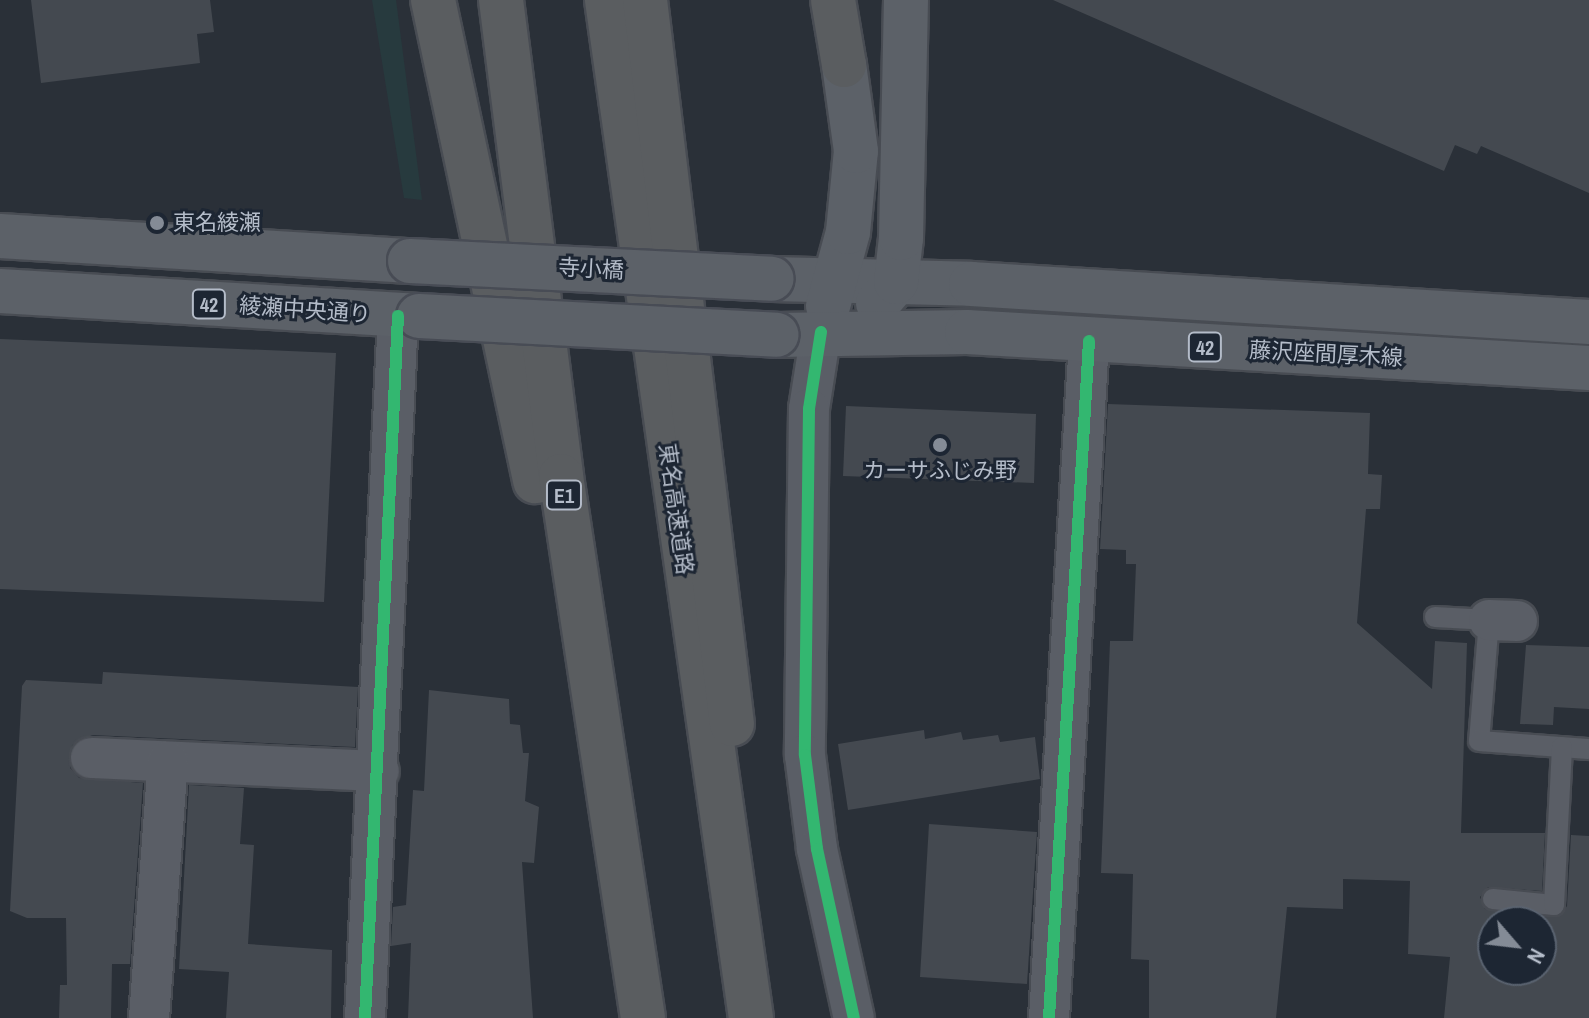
<!DOCTYPE html>
<meta charset="utf-8">
<style>
body{margin:0}
#map{position:relative;width:1589px;height:1018px;overflow:hidden;background:#2a3038;font-family:"Archivo Narrow","Noto Sans JP",sans-serif}
div>[style]{position:absolute}
.green>*{inset:0;background:#273a3e}
.building>*{inset:0;background:#444950}
.roads{filter:drop-shadow(2px 0 #484c53) drop-shadow(-2px 0 #484c53) drop-shadow(0 2px #484c53) drop-shadow(0 -2px #484c53)}
.service>*{height:20px;margin:-10px;padding:0 10px;transform-origin:10px;border-radius:10px;background:#5a5e66}
.minor>*{height:40px;margin:-20px;padding:0 20px;transform-origin:20px;border-radius:20px;background:#5a5e66}
.primary>*{height:44px;margin:-22px;padding:0 22px;transform-origin:22px;border-radius:22px;background:#5c6168}
.motorway>*{height:44px;margin:-22px;padding:0 22px;transform-origin:22px;border-radius:22px;background:#5a5d60}
.bridges{filter:drop-shadow(2px 0 #484c55) drop-shadow(-2px 0 #484c55) drop-shadow(0 2px #484c55) drop-shadow(0 -2px #484c55)}
.primary-bridge>*{height:44px;margin:-22px;padding:0 22px;transform-origin:22px;border-radius:22px;background:#5c6168}
.cycleway>*{height:12px;margin:-6px;padding:0 6px;transform-origin:6px;border-radius:6px;background:#33b770}
.dots>*{width:22px;height:22px;translate:-50% -50%;box-sizing:border-box;border:4px solid #1d2633;border-radius:50%}
span{translate:-50% -50%;white-space:nowrap;text-align:center;line-height:1.15;-webkit-text-stroke:6px #1d2633;paint-order:stroke}
.shield-label span{padding:2px 6px;background:#1d2633;border:2px solid;border-radius:6px;-webkit-text-stroke-width:0}
.shield-label{font-size:20px;color:#b4bcc9;font-weight:700}
.poi-label{font-size:22px;color:#b4bcc9}
.left{translate:0 -50%;text-align:left}
.street-label{font-size:22px;color:#b4bcc9}
.north{position:absolute;left:1477px;top:906px;width:80px;height:80px;box-sizing:border-box;background:#1d2633;border:2px solid #59626f;border-radius:50%;rotate:118deg;font-size:22px;font-weight:700;line-height:32px;text-align:center;color:#b4bcc9}
.north::after{content:'';display:block;margin:auto;width:28px;height:36px;background:#848b96;clip-path:polygon(50% 0,100% 100%,50% 72%,0 100%)}
</style>
<div id="map">
<div class="green">
<i style="clip-path:polygon(372px 0,396px 0,422px 200px,404px 198px)"></i>
</div>
<div class="building">
<i style="clip-path:polygon(31px 0,210px 0,214px 32px,197px 34px,200px 63px,41px 83px)"></i>
<i style="clip-path:polygon(1053px 0,1589px 0,1589px 193px,1481px 146px,1477px 154px,1455px 145px,1444px 171px)"></i>
<i style="clip-path:polygon(0 339px,336px 353px,324px 602px,0 589px)"></i>
<i style="clip-path:polygon(evenodd,1108px 404px,1370px 413px,1368px 474px,1382px 475px,1380px 509px,1366px 509px,1357px 623px,1432px 689px,1435px 641px,1467px 643px,1461px 833px,1545px 833px,1542px 891px,1488px 887px,1480px 897px,1485px 909px,1560px 916px,1567px 906px,1571px 835px,1589px 836px,1589px 1018px,1444px 1018px,1450px 957px,1408px 954px,1410px 881px,1343px 879px,1343px 909px,1287px 907px,1276px 1018px,1149px 1018px,1149px 960px,1131px 959px,1133px 874px,1101px 873px,1110px 641px,1133px 641px,1136px 564px,1126px 564px,1126px 550px,1100px 549px,1108px 404px,1493px 922px,1541px 922px,1541px 970px,1493px 970px,1493px 922px)"></i>
<i style="clip-path:polygon(846px 406px,1036px 414px,1034px 483px,843px 476px)"></i>
<i style="clip-path:polygon(1526px 645px,1589px 647px,1589px 709px,1554px 707px,1553px 725px,1520px 724px)"></i>
<i style="clip-path:polygon(103px 672px,358px 687px,355px 747px,92px 735px,72px 745px,70px 768px,79px 778px,143px 783px,130px 964px,112px 964px,111px 1018px,59px 1018px,60px 985px,67px 985px,66px 918px,27px 918px,10px 911px,22px 686px,26px 680px,102px 684px)"></i>
<i style="clip-path:polygon(429px 690px,509px 699px,510px 724px,520px 725px,523px 753px,529px 753px,525px 801px,539px 807px,534px 863px,522px 862px,533px 1018px,408px 1018px,411px 943px,391px 946px,393px 907px,406px 905px,413px 790px,424px 791px)"></i>
<i style="clip-path:polygon(924px 730px,925px 739px,961px 732px,963px 740px,998px 735px,1000px 742px,1035px 737px,1040px 779px,848px 810px,838px 744px)"></i>
<i style="clip-path:polygon(189px 785px,244px 788px,240px 844px,254px 845px,248px 944px,332px 950px,331px 1018px,226px 1018px,229px 972px,179px 969px)"></i>
<i style="clip-path:polygon(929px 824px,1037px 832px,1027px 984px,920px 977px)"></i>
</div>
<div class="roads">
<div class="service">
<i style="left:1435px;top:617px;width:54px;rotate:3.2deg"></i>
<i style="left:1489px;top:620px;width:121px;rotate:94.7deg"></i>
<i style="left:1479px;top:741px;width:110px;rotate:4.2deg"></i>
<i style="left:1493px;top:899px;width:61px;rotate:5.6deg"></i>
<i style="left:1554px;top:905px;width:158px;rotate:-87.1deg"></i>
</div>
<div class="minor">
<i style="left:821px;top:332px;width:78px;rotate:98.9deg"></i>
<i style="left:809px;top:409px;width:346px;rotate:90.7deg"></i>
<i style="left:805px;top:755px;width:95px;rotate:82.7deg"></i>
<i style="left:817px;top:849px;width:173px;rotate:77.7deg"></i>
<i style="left:1489px;top:620px;width:28px;rotate:2deg"></i>
<i style="left:91px;top:758px;width:288px;rotate:2.6deg"></i>
<i style="left:149px;top:1018px;width:257px;rotate:-85.8deg"></i>
<i style="left:365px;top:1018px;width:703px;rotate:-87.31deg"></i>
<i style="left:1049px;top:1018px;width:678px;rotate:-86.62deg"></i>
</div>
<div class="primary">
<i style="left:0;top:236px;width:411px;rotate:3.5deg"></i>
<i style="left:772px;top:279px;width:199px;rotate:1.4deg"></i>
<i style="left:971px;top:284px;width:619px;rotate:3.52deg"></i>
<i style="left:0;top:291px;width:420px;rotate:3.4deg"></i>
<i style="left:878px;top:303px;width:28px;rotate:-49deg"></i>
<i style="left:896px;top:282px;width:44px;rotate:-83.5deg"></i>
<i style="left:901px;top:238px;width:238px;rotate:-88.8deg"></i>
<i style="left:828px;top:306px;width:77px;rotate:-74.9deg"></i>
<i style="left:848px;top:232px;width:81px;rotate:-84.4deg"></i>
<i style="left:856px;top:151px;width:87px;rotate:-97.9deg"></i>
<i style="left:776px;top:335px;width:191px;rotate:-0.9deg"></i>
<i style="left:967px;top:332px;width:623px;rotate:3.31deg"></i>
</div>
<div class="motorway">
<i style="left:433px;top:0;width:492px;rotate:78deg"></i>
<i style="left:501px;top:0;width:480px;rotate:82.8deg"></i>
<i style="left:561px;top:476px;width:548px;rotate:81.4deg"></i>
<i style="left:607px;top:0;width:1028px;rotate:81.95deg"></i>
<i style="left:645px;top:0;width:729px;rotate:83.15deg"></i>
<i style="left:833px;top:0;width:66px;rotate:80.4deg"></i>
</div>
</div>
<div class="bridges">
<div class="primary-bridge">
<i style="left:410px;top:261px;width:362px;rotate:2.8deg"></i>
<i style="left:419px;top:316px;width:358px;rotate:3deg"></i>
</div>
</div>
<div class="cycleway">
<i style="left:821px;top:332px;width:78px;rotate:98.9deg"></i>
<i style="left:809px;top:409px;width:346px;rotate:90.7deg"></i>
<i style="left:805px;top:755px;width:95px;rotate:82.7deg"></i>
<i style="left:817px;top:849px;width:173px;rotate:77.7deg"></i>
<i style="left:365px;top:1018px;width:703px;rotate:-87.31deg"></i>
<i style="left:1049px;top:1018px;width:678px;rotate:-86.62deg"></i>
</div>
<div class="dots">
<i style="left:157px;top:223px;background:#848b96"></i>
<i style="left:940px;top:445px;background:#848b96"></i>
</div>
<div class="shield-label">
<span style="left:209px;top:304px">42</span>
<span style="left:1205px;top:347px">42</span>
<span style="left:564px;top:495px">E1</span>
</div>
<div class="poi-label">
<span class="left" style="left:173px;top:223px">東名綾瀬</span>
<span style="left:940px;top:471px">カーサふじみ野</span>
</div>
<div class="street-label">
<span style="left:591px;top:269px;rotate:3deg">寺小橋</span>
<span style="left:305px;top:310px;rotate:4deg">綾瀬中央通り</span>
<span style="left:1326px;top:354px;rotate:3deg">藤沢座間厚木線</span>
<span style="left:676px;top:509px;rotate:82deg">東名高速道路</span>
</div>
<div class="north">N</div>
</div>
